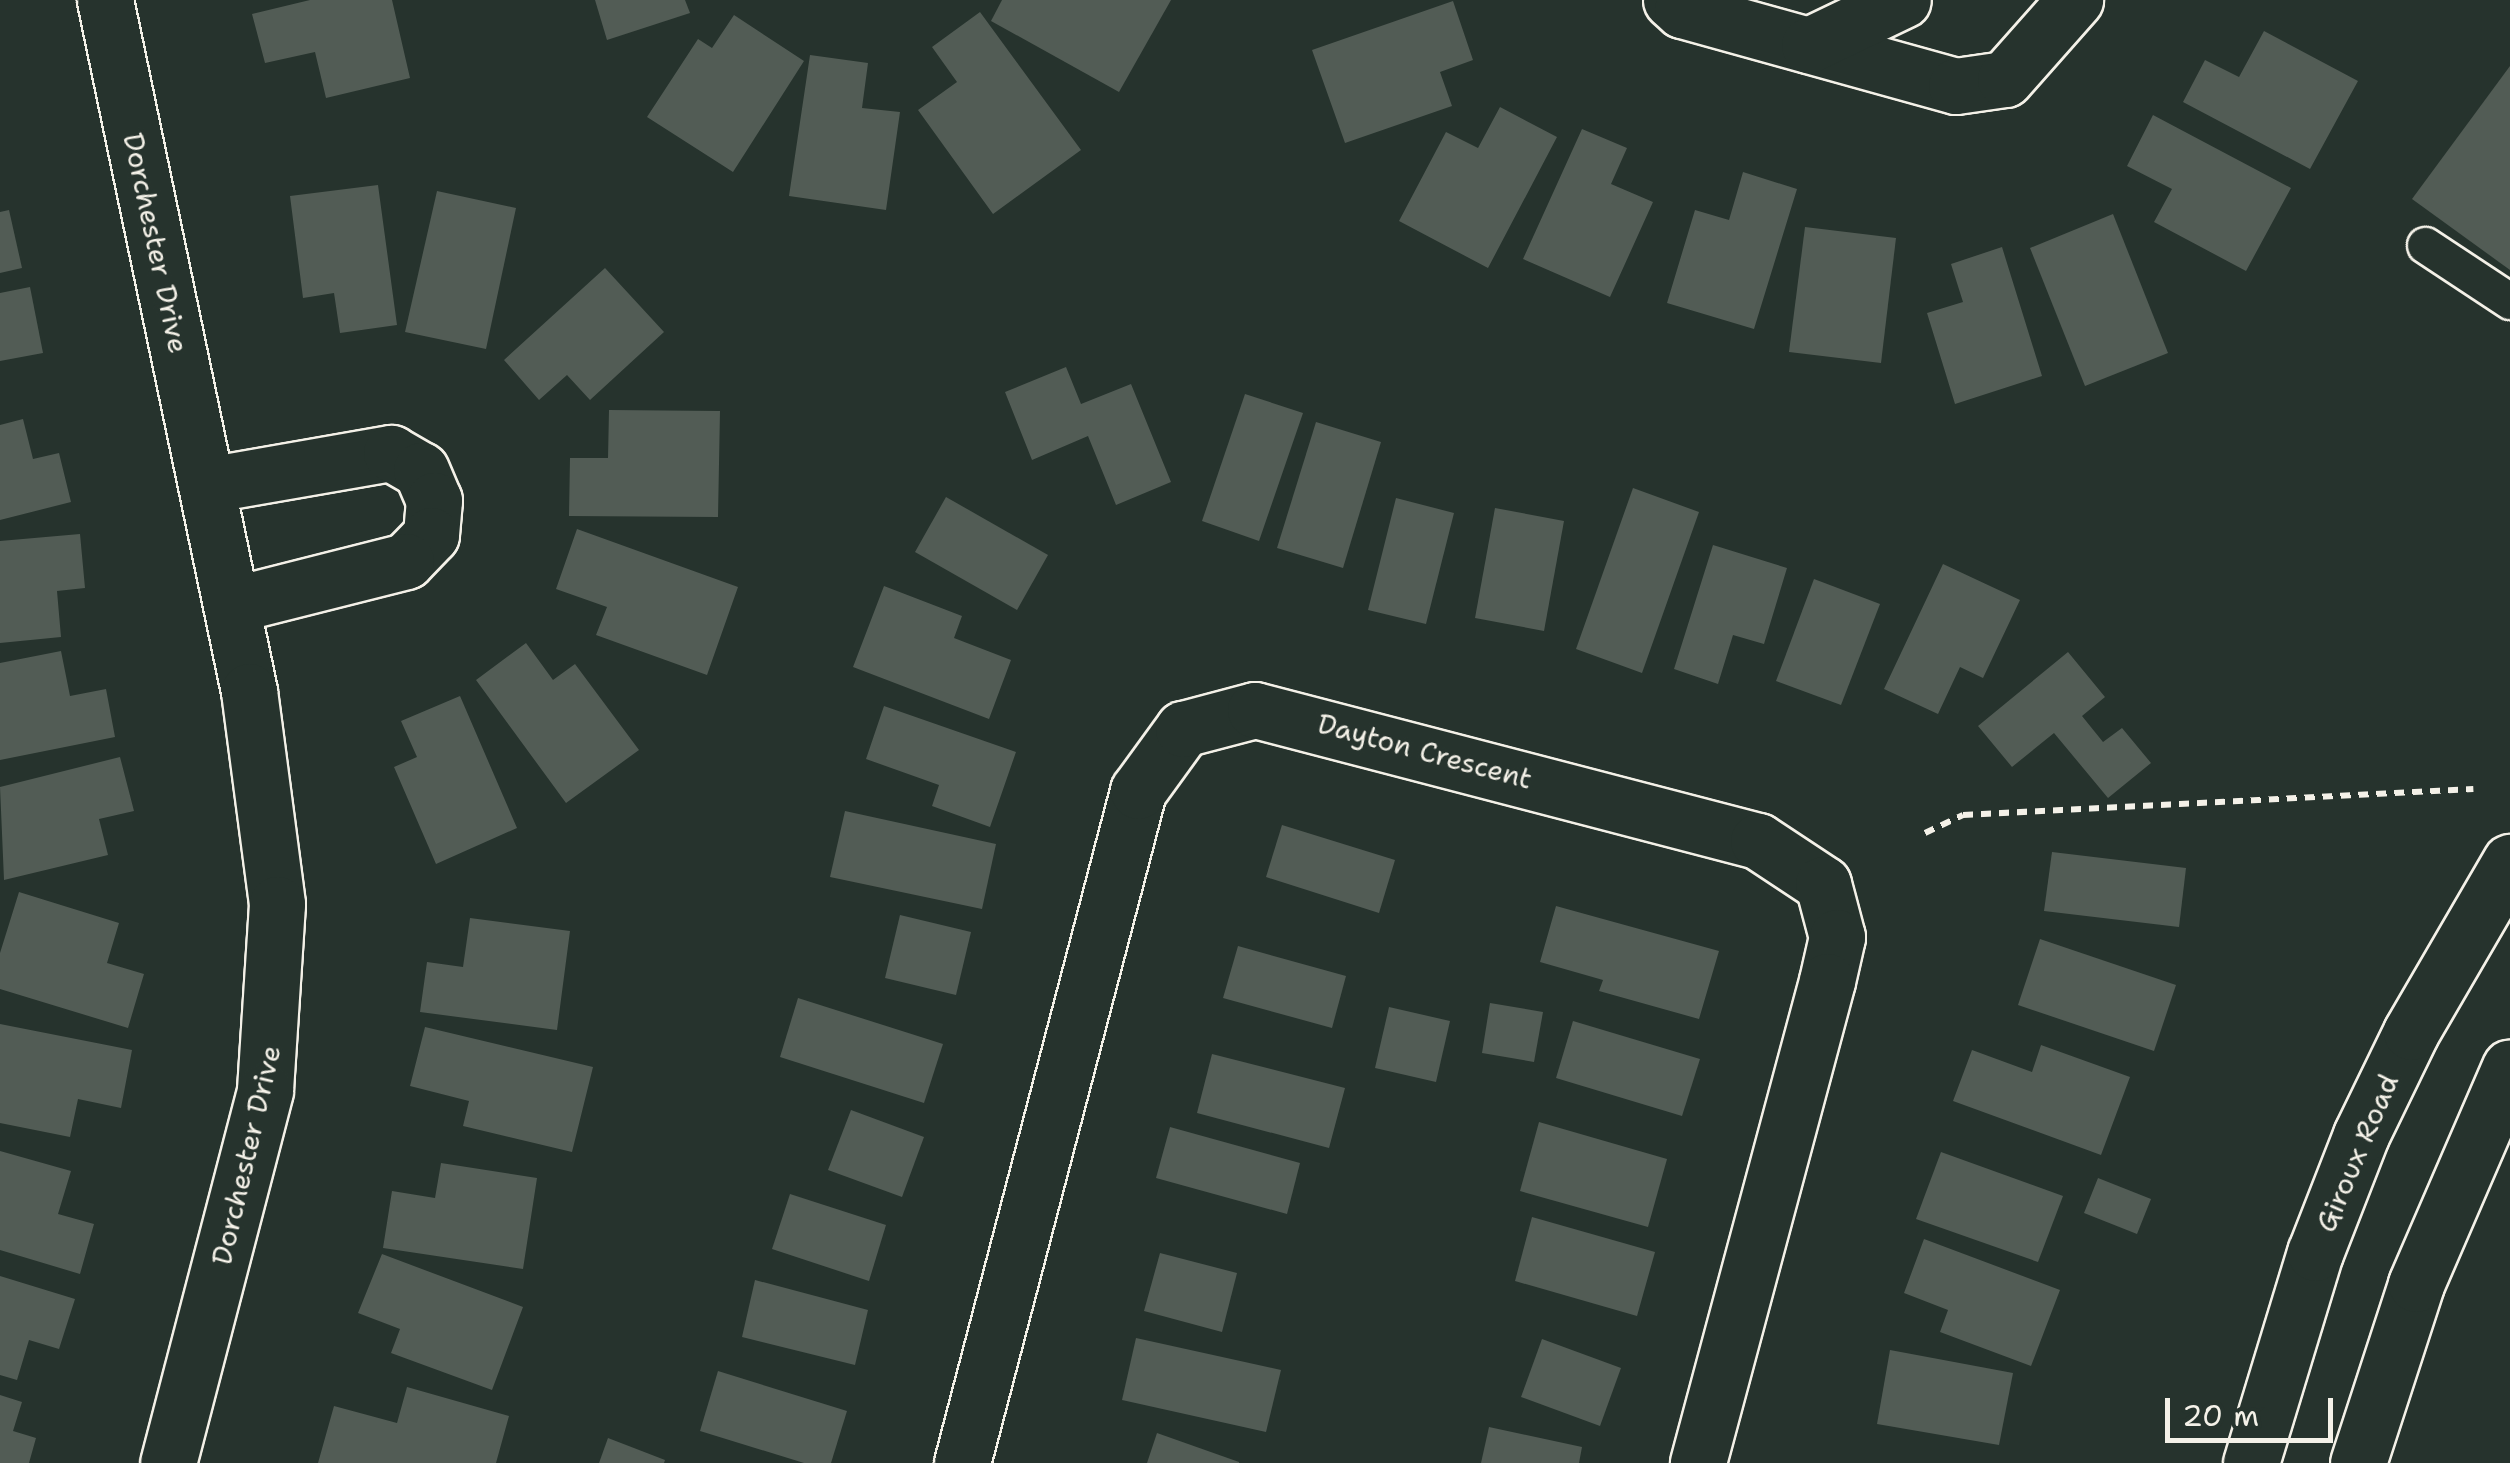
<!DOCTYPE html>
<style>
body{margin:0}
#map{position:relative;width:2510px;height:1463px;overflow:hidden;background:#26332d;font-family:"Shantell Sans",sans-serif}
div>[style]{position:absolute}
.building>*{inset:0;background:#525c55}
.path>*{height:6px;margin-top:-3px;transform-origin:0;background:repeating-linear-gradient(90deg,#f4f1e8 0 10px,transparent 0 18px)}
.roads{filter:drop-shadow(2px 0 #f4f1e8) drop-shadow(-2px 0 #f4f1e8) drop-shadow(0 2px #f4f1e8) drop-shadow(0 -2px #f4f1e8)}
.lane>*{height:35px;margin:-17.5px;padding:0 17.5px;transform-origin:17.5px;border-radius:17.5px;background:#26332d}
.street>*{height:55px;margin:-27.5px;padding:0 27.5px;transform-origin:27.5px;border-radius:27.5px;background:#26332d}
.secondary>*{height:55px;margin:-27.5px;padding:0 27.5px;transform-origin:27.5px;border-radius:27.5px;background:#26332d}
span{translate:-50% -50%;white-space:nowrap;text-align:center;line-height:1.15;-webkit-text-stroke:8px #26332d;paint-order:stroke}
.street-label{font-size:28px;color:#f4f1e8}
.scale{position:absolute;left:2165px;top:1398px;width:168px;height:45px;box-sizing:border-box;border:5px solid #f4f1e8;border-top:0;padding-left:12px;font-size:30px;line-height:35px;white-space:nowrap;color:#f4f1e8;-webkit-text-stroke:8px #26332d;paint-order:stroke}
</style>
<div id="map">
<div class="building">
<i style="clip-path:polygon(310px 0,392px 0,410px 78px,326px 98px,315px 52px,265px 63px,252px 14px)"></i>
<i style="clip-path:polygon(595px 0,685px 0,690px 13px,607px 40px)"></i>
<i style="clip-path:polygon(1002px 0,1171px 0,1119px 92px,991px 21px)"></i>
<i style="clip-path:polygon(1453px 1px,1473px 60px,1440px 72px,1452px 106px,1345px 143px,1312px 50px)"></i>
<i style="clip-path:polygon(980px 12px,1081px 150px,993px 214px,918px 110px,957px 82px,932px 47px)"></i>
<i style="clip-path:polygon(734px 15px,804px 61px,733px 172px,647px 117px,698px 39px,712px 48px)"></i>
<i style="clip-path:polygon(2264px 31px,2358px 81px,2310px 169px,2183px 102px,2205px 60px,2239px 77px)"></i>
<i style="clip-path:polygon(810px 55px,868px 63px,862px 108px,900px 112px,886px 210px,789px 196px)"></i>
<i style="clip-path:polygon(2510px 66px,2510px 270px,2412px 199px)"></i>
<i style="clip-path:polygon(1500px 107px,1557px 137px,1488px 268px,1399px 221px,1446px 132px,1478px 148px)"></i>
<i style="clip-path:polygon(2153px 115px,2291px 188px,2246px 271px,2154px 222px,2172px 189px,2127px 166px)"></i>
<i style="clip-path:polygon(1582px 129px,1627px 148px,1611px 184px,1653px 202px,1610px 297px,1523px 259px)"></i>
<i style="clip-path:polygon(1743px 172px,1797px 189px,1754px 329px,1667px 303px,1695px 210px,1729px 220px)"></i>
<i style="clip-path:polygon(378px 185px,397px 325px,340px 333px,334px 293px,303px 298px,290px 196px)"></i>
<i style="clip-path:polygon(437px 191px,516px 208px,486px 349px,405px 332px)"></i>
<i style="clip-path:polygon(9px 210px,22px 268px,0 273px,0 212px)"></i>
<i style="clip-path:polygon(2113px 214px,2168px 353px,2085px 386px,2030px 248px)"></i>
<i style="clip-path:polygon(1805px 227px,1896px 238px,1881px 363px,1789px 352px)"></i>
<i style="clip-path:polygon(2002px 247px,2042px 376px,1955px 404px,1927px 313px,1963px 302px,1951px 264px)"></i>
<i style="clip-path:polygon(605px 268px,664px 332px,590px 400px,567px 375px,539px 400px,504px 360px)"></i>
<i style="clip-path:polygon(30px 287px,43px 353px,0 361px,0 293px)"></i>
<i style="clip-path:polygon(1066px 367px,1081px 404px,1131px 384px,1171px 482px,1116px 505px,1088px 436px,1032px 460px,1005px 392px)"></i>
<i style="clip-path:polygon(1245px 394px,1303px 413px,1259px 541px,1202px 521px)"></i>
<i style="clip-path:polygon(609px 410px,720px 411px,718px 517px,569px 516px,570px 458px,608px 458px)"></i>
<i style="clip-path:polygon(23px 419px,33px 459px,59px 453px,71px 502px,0 520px,0 425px)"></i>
<i style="clip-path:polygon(1316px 422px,1381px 442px,1343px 568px,1277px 548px)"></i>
<i style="clip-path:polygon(1633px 488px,1699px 512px,1642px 673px,1576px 649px)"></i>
<i style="clip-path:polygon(946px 497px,1048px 555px,1017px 610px,915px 552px)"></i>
<i style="clip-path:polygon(1396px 498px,1454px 513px,1426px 624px,1368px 610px)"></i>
<i style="clip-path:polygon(1495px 508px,1564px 521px,1544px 631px,1475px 618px)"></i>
<i style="clip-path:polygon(577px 529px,738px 587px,707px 675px,596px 635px,607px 607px,556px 589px)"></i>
<i style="clip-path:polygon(80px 534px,85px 588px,57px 591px,61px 637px,0 643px,0 541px)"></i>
<i style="clip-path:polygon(1713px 545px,1787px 568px,1764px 644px,1733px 635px,1718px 684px,1674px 669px)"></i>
<i style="clip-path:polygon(1943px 564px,2020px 600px,1983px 678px,1960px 667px,1938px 714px,1884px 689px)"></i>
<i style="clip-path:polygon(1814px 579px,1880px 604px,1841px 705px,1776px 681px)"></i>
<i style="clip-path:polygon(884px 586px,962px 616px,954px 638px,1011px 660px,989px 719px,853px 667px)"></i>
<i style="clip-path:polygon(526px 643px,553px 680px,575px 664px,639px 750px,566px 803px,476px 680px)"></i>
<i style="clip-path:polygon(61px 651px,70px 696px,106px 689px,115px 737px,0 760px,0 663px)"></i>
<i style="clip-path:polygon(2068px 652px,2105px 697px,2082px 716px,2103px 742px,2122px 728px,2151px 763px,2108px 798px,2054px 733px,2012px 767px,1978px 726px)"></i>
<i style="clip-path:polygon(460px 696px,517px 828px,436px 864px,394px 767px,417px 757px,401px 721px)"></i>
<i style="clip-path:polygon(884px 706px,1016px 752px,990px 827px,932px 806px,939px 785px,866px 759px)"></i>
<i style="clip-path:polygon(120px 757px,134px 811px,99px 819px,108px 855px,4px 880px,0 787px)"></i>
<i style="clip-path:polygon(845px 811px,996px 844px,982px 909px,830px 877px)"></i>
<i style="clip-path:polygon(1282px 825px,1395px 860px,1379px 913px,1266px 877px)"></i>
<i style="clip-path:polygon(2052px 852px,2186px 868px,2179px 927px,2044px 911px)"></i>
<i style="clip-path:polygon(19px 892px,119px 923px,107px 963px,144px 974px,128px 1028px,0 989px,0 953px)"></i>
<i style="clip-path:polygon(1556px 906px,1719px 951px,1699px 1019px,1599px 991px,1603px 980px,1540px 962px)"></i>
<i style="clip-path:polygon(900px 915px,971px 932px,956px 995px,885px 978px)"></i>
<i style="clip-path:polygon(470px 918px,570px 931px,557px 1030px,420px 1012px,427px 962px,463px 967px)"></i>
<i style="clip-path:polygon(2040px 939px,2176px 985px,2154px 1051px,2018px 1005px)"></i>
<i style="clip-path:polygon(1238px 946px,1346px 976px,1332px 1028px,1223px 998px)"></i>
<i style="clip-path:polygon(798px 998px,943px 1044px,924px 1103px,780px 1057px)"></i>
<i style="clip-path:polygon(1490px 1003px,1543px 1012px,1534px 1062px,1482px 1053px)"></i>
<i style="clip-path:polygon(1389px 1007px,1450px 1021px,1436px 1082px,1375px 1068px)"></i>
<i style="clip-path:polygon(1573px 1021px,1700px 1059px,1682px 1116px,1556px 1078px)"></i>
<i style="clip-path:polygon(0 1024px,132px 1050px,121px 1108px,78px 1099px,70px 1137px,0 1123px)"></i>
<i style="clip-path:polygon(425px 1027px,593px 1067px,572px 1152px,463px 1126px,469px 1101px,410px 1086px)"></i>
<i style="clip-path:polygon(2041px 1045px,2130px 1077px,2101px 1155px,1953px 1101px,1972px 1050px,2032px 1072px)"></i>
<i style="clip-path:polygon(1212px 1054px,1345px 1088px,1329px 1148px,1197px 1113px)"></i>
<i style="clip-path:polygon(851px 1110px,924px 1137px,902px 1197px,828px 1170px)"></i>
<i style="clip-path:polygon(1539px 1122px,1667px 1159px,1648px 1227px,1520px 1191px)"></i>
<i style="clip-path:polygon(1170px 1127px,1300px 1163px,1287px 1214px,1156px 1178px)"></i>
<i style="clip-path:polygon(0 1151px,71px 1171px,58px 1214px,94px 1224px,80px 1274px,0 1250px)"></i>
<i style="clip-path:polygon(1941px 1152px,2063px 1196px,2038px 1262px,1916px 1219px)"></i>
<i style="clip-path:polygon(441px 1163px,537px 1178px,523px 1269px,383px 1248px,392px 1191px,435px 1198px)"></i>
<i style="clip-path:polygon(2098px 1178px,2151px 1199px,2137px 1234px,2084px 1213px)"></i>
<i style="clip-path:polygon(790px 1194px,886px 1225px,869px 1281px,772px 1249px)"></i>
<i style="clip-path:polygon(1532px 1217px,1655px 1252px,1637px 1316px,1515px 1281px)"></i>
<i style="clip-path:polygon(1924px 1239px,2060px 1290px,2031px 1366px,1940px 1332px,1948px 1310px,1904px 1293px)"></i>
<i style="clip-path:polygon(1160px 1253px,1237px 1273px,1222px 1332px,1144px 1311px)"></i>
<i style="clip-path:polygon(382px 1254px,523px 1307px,492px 1390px,391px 1353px,400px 1329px,358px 1313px)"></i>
<i style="clip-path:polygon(0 1276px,75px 1299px,59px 1349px,29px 1340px,17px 1380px,0 1375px)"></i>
<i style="clip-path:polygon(755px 1280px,868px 1310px,855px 1365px,742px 1337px)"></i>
<i style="clip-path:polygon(1136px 1338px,1281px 1370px,1266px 1432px,1122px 1400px)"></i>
<i style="clip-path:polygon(1542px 1339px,1621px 1368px,1600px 1426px,1521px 1397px)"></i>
<i style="clip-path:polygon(1890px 1350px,2013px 1373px,1999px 1445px,1877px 1424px)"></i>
<i style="clip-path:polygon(718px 1371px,847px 1411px,831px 1463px,804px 1463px,700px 1431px)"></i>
<i style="clip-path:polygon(407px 1387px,509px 1416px,496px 1463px,318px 1463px,334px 1406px,397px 1423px)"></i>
<i style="clip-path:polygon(0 1395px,22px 1402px,13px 1431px,36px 1438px,29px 1463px,0 1463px)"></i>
<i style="clip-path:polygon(1489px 1427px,1582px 1447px,1579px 1463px,1481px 1463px)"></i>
<i style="clip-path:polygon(1157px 1433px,1239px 1462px,1239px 1463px,1147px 1463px)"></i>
<i style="clip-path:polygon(608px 1438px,665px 1460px,664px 1463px,599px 1463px)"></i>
</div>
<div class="path">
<i style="left:1925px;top:833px;width:42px;rotate:-25.3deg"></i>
<i style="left:1963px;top:815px;width:511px;rotate:-2.92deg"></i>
</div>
<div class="roads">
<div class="lane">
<i style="left:2425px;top:245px;width:102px;rotate:33.4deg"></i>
</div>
<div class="street">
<i style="left:1671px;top:0;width:15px;rotate:42deg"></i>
<i style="left:1682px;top:10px;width:284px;rotate:15.5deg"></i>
<i style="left:1956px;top:86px;width:49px;rotate:-8.1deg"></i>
<i style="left:2005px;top:79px;width:106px;rotate:-48.5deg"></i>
<i style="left:1809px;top:45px;width:104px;rotate:-25.6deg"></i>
<i style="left:207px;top:485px;width:187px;rotate:-9.9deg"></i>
<i style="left:391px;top:453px;width:34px;rotate:30deg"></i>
<i style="left:421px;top:470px;width:33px;rotate:67deg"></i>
<i style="left:434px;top:500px;width:35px;rotate:95deg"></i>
<i style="left:431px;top:535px;width:36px;rotate:134deg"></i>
<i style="left:406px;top:561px;width:179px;rotate:165.8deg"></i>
<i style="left:962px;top:1463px;width:695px;rotate:-75.32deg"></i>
<i style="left:1138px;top:791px;width:77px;rotate:-54deg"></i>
<i style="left:1183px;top:729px;width:74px;rotate:-14.8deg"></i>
<i style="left:1255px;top:710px;width:520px;rotate:14.6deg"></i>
<i style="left:1758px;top:841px;width:78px;rotate:33.5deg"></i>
<i style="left:1823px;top:884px;width:55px;rotate:75.2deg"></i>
<i style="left:1837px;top:937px;width:45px;rotate:102.8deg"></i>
<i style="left:1827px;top:981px;width:499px;rotate:105deg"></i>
</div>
<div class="secondary">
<i style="left:105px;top:0;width:706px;rotate:78.23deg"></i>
<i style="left:249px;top:691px;width:215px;rotate:82.5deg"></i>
<i style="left:277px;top:904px;width:187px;rotate:93.7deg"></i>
<i style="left:265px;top:1091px;width:384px;rotate:104.6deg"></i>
<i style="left:2251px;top:1463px;width:220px;rotate:-73.1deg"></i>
<i style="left:2315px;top:1253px;width:127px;rotate:-68.7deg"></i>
<i style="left:2361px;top:1135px;width:114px;rotate:-64.1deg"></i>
<i style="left:2411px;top:1032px;width:197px;rotate:-59.8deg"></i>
<i style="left:2358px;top:1463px;width:188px;rotate:-72deg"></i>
<i style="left:2416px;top:1284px;width:236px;rotate:-66.6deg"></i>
</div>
</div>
<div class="street-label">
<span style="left:156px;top:243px;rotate:78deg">Dorchester Drive</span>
<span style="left:1425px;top:751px;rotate:15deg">Dayton Crescent</span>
<span style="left:2357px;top:1153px;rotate:-67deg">Giroux Road</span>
<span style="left:246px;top:1155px;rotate:-77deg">Dorchester Drive</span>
</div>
<div class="scale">20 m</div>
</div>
